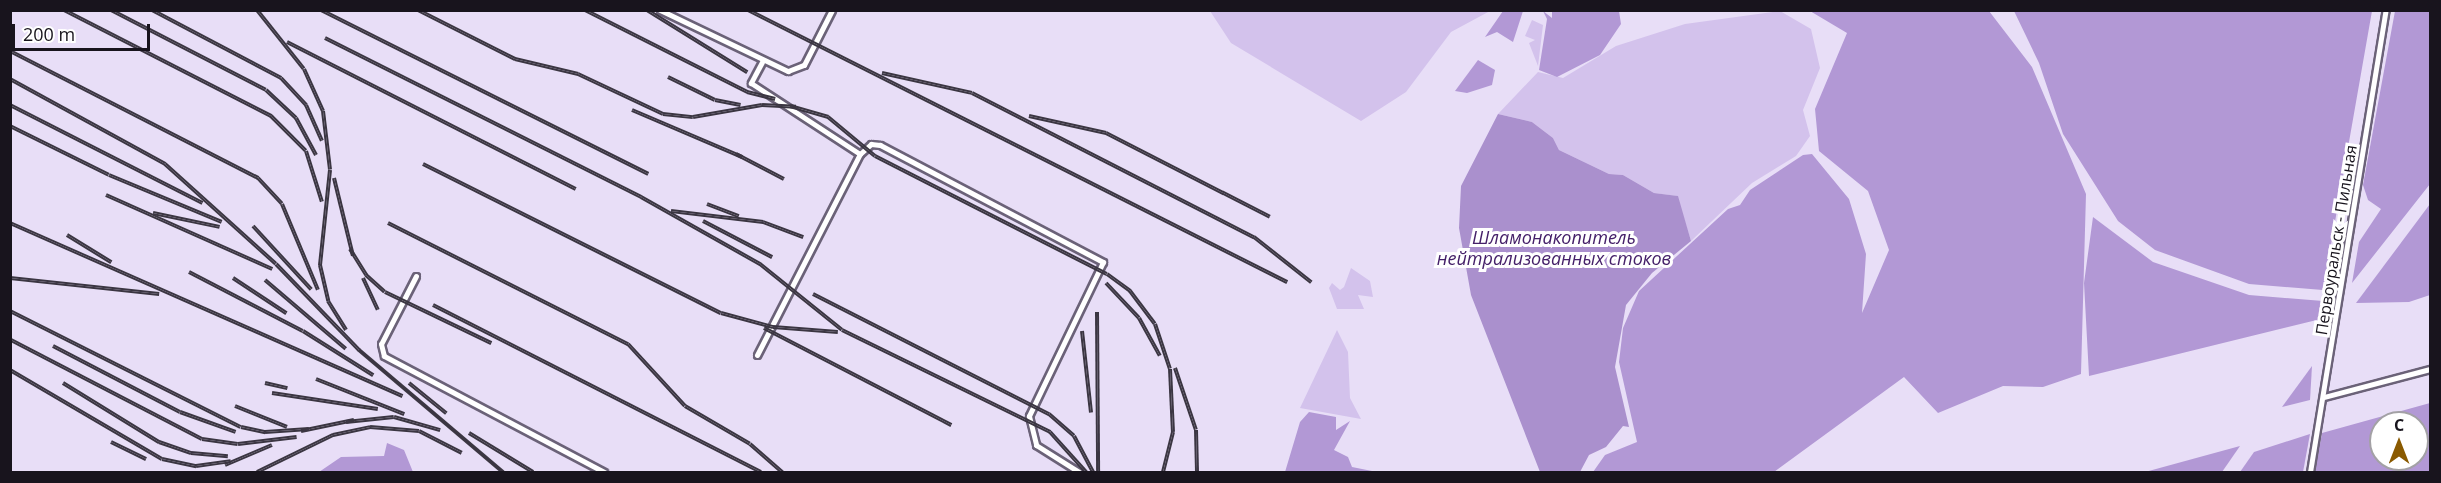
<!DOCTYPE html>
<meta charset="utf-8">
<style>
body{margin:0}
#map{position:relative;width:2441px;height:483px;overflow:hidden;background:#e8def7;font-family:"Open Sans",sans-serif}
div>[style]{position:absolute}
.green>*{inset:0;background:#d3c2ec}
.forest>*{inset:0;background:#b298d5}
.water>*{inset:0;background:#aa90cd}
.roads{filter:drop-shadow(2px 0 #6b6278) drop-shadow(-2px 0 #6b6278) drop-shadow(0 2px #6b6278) drop-shadow(0 -2px #6b6278)}
.minor>*{height:5px;margin:-2.5px;padding:0 2.5px;transform-origin:2.5px;border-radius:2.5px;background:#fff}
.rail>*{height:4px;margin-top:-2px;transform-origin:0;background:repeating-linear-gradient(90deg,#fff 0 4.5px,#3b3642 0 9px);box-sizing:border-box;border-block:2px solid #3b3642}
span{translate:-50% -50%;white-space:nowrap;text-align:center;line-height:1.15;-webkit-text-stroke:6px #fff;paint-order:stroke}
.street-label{font-size:16px;color:#18141d}
.water-label{font-size:18px;color:#452069;font-style:italic}
.frame{position:absolute;inset:0;border:12px solid #18141d;pointer-events:none}
.north{position:absolute;left:2369px;top:411px;width:60px;height:60px;box-sizing:border-box;background:#fff;border:2px solid #a3a1a5;border-radius:50%;rotate:0deg;font-size:16px;font-weight:700;line-height:24px;text-align:center;color:#18141d}
.north::after{content:'';display:block;margin:auto;width:21px;height:27px;background:#8a5a00;clip-path:polygon(50% 0,100% 100%,50% 72%,0 100%)}
.scale{position:absolute;left:12px;top:24px;width:138px;height:27px;box-sizing:border-box;border:3px solid #18141d;border-top:0;padding-left:8px;font-size:18px;line-height:21px;white-space:nowrap;color:#18141d;-webkit-text-stroke:4px #fff;paint-order:stroke}
</style>
<div id="map">
<div class="green">
<i style="clip-path:polygon(1210px 11px,1490px 11px,1451px 32px,1406px 92px,1361px 121px,1231px 43px)"></i>
<i style="clip-path:polygon(1780px 11px,1811px 29px,1820px 68px,1803px 110px,1810px 136px,1796px 156px,1752px 183px,1691px 241px,1677px 196px,1654px 193px,1623px 175px,1609px 174px,1559px 150px,1553px 138px,1532px 122px,1498px 114px,1538px 72px,1563px 78px,1616px 46px,1685px 24px)"></i>
<i style="clip-path:polygon(1532px 20px,1543px 25px,1538px 66px,1529px 43px,1535px 40px,1525px 36px)"></i>
<i style="clip-path:polygon(1351px 268px,1370px 281px,1373px 297px,1358px 295px,1364px 309px,1337px 309px,1329px 288px,1332px 283px,1340px 290px,1344px 287px)"></i>
<i style="clip-path:polygon(1337px 330px,1348px 352px,1350px 398px,1361px 419px,1300px 408px)"></i>
</div>
<div class="forest">
<i style="clip-path:polygon(1503px 11px,1523px 11px,1513px 42px,1497px 32px,1485px 37px)"></i>
<i style="clip-path:polygon(1543px 11px,1552px 18px,1552px 11px,1619px 11px,1621px 24px,1600px 55px,1557px 77px,1539px 70px,1547px 19px)"></i>
<i style="clip-path:polygon(1810px 11px,1989px 11px,2032px 67px,2086px 194px,2081px 374px,2043px 387px,2003px 386px,1938px 413px,1904px 377px,1774px 472px,1593px 472px,1605px 455px,1637px 442px,1619px 362px,1623px 328px,1639px 291px,1728px 209px,1740px 205px,1750px 190px,1803px 155px,1812px 154px,1849px 199px,1866px 254px,1862px 313px,1889px 250px,1868px 191px,1819px 151px,1815px 109px,1847px 33px)"></i>
<i style="clip-path:polygon(2014px 11px,2372px 11px,2323px 290px,2249px 284px,2155px 250px,2118px 221px,2063px 134px,2039px 63px)"></i>
<i style="clip-path:polygon(2395px 11px,2430px 11px,2430px 184px,2352px 283px,2359px 242px,2381px 209px,2368px 200px,2363px 185px)"></i>
<i style="clip-path:polygon(1478px 60px,1495px 70px,1492px 85px,1467px 93px,1455px 91px)"></i>
<i style="clip-path:polygon(2430px 204px,2430px 295px,2409px 302px,2356px 303px)"></i>
<i style="clip-path:polygon(2093px 217px,2153px 262px,2249px 295px,2323px 301px,2329px 317px,2089px 376px,2084px 283px)"></i>
<i style="clip-path:polygon(2312px 366px,2310px 400px,2282px 407px)"></i>
<i style="clip-path:polygon(evenodd,2430px 403px,2430px 472px,2315px 472px,2322px 433px,2430px 403px,2381px 423px,2417px 423px,2417px 459px,2381px 459px,2381px 423px)"></i>
<i style="clip-path:polygon(1309px 412px,1336px 417px,1336px 430px,1350px 421px,1334px 450px,1348px 457px,1352px 467px,1377px 472px,1285px 472px,1300px 422px)"></i>
<i style="clip-path:polygon(2310px 434px,2303px 472px,2240px 472px,2254px 452px)"></i>
<i style="clip-path:polygon(387px 443px,404px 450px,413px 472px,319px 472px,341px 457px,384px 456px)"></i>
<i style="clip-path:polygon(2240px 446px,2222px 472px,2145px 472px)"></i>
</div>
<div class="water">
<i style="clip-path:polygon(1498px 114px,1532px 122px,1553px 138px,1559px 150px,1609px 174px,1623px 175px,1654px 193px,1678px 196px,1691px 241px,1652px 273px,1626px 305px,1615px 367px,1629px 427px,1623px 426px,1606px 447px,1589px 455px,1580px 472px,1540px 472px,1471px 295px,1459px 228px,1461px 186px)"></i>
</div>
<div class="roads">
<div class="minor">
<i style="left:660px;top:10px;width:142px;rotate:25.5deg"></i>
<i style="left:788px;top:71px;width:17px;rotate:-21deg"></i>
<i style="left:804px;top:65px;width:62px;rotate:-63deg"></i>
<i style="left:762px;top:62px;width:24px;rotate:118deg"></i>
<i style="left:751px;top:83px;width:130px;rotate:33.1deg"></i>
<i style="left:416px;top:276px;width:76px;rotate:117.2deg"></i>
<i style="left:381px;top:344px;width:12px;rotate:76deg"></i>
<i style="left:384px;top:356px;width:249px;rotate:27.8deg"></i>
<i style="left:757px;top:355px;width:226px;rotate:-62.9deg"></i>
<i style="left:860px;top:154px;width:15px;rotate:-42deg"></i>
<i style="left:871px;top:144px;width:9px;rotate:6deg"></i>
<i style="left:880px;top:145px;width:252px;rotate:27.7deg"></i>
<i style="left:1103px;top:262px;width:171px;rotate:115.7deg"></i>
<i style="left:1029px;top:416px;width:30px;rotate:76deg"></i>
<i style="left:1036px;top:445px;width:51px;rotate:32.1deg"></i>
<i style="left:2324px;top:397px;width:110px;rotate:-14.8deg"></i>
<i style="left:2310px;top:472px;width:468px;rotate:-80.7deg"></i>
</div>
</div>
<div class="rail">
<i style="left:64px;top:10px;width:233px;rotate:27.1deg"></i>
<i style="left:271px;top:116px;width:49px;rotate:45deg"></i>
<i style="left:306px;top:151px;width:53px;rotate:72.6deg"></i>
<i style="left:111px;top:10px;width:174px;rotate:27.3deg"></i>
<i style="left:266px;top:90px;width:41px;rotate:43deg"></i>
<i style="left:296px;top:118px;width:42px;rotate:61.6deg"></i>
<i style="left:152px;top:10px;width:146px;rotate:27.8deg"></i>
<i style="left:281px;top:78px;width:37px;rotate:47deg"></i>
<i style="left:306px;top:105px;width:39px;rotate:66deg"></i>
<i style="left:257px;top:10px;width:75px;rotate:51.5deg"></i>
<i style="left:304px;top:69px;width:46px;rotate:65.7deg"></i>
<i style="left:323px;top:111px;width:59px;rotate:83.2deg"></i>
<i style="left:330px;top:170px;width:96px;rotate:96deg"></i>
<i style="left:320px;top:265px;width:37px;rotate:77deg"></i>
<i style="left:328px;top:301px;width:34px;rotate:58deg"></i>
<i style="left:321px;top:10px;width:366px;rotate:26.6deg"></i>
<i style="left:418px;top:10px;width:109px;rotate:26.8deg"></i>
<i style="left:515px;top:59px;width:65px;rotate:13.4deg"></i>
<i style="left:578px;top:74px;width:94px;rotate:25.2deg"></i>
<i style="left:663px;top:114px;width:30px;rotate:6deg"></i>
<i style="left:693px;top:117px;width:70px;rotate:-9.9deg"></i>
<i style="left:762px;top:105px;width:34px;rotate:3deg"></i>
<i style="left:585px;top:10px;width:182px;rotate:26.8deg"></i>
<i style="left:747px;top:92px;width:29px;rotate:14deg"></i>
<i style="left:647px;top:10px;width:118px;rotate:31.8deg"></i>
<i style="left:748px;top:10px;width:604px;rotate:26.78deg"></i>
<i style="left:325px;top:38px;width:354px;rotate:26.7deg"></i>
<i style="left:641px;top:197px;width:137px;rotate:29.4deg"></i>
<i style="left:760px;top:264px;width:105px;rotate:38.8deg"></i>
<i style="left:842px;top:330px;width:232px;rotate:26.1deg"></i>
<i style="left:1050px;top:432px;width:54px;rotate:48deg"></i>
<i style="left:287px;top:42px;width:324px;rotate:27deg"></i>
<i style="left:10px;top:51px;width:279px;rotate:27.1deg"></i>
<i style="left:258px;top:178px;width:35px;rotate:47deg"></i>
<i style="left:282px;top:204px;width:93px;rotate:67.3deg"></i>
<i style="left:882px;top:73px;width:92px;rotate:12.5deg"></i>
<i style="left:972px;top:93px;width:317px;rotate:27.1deg"></i>
<i style="left:1254px;top:237px;width:73px;rotate:38.3deg"></i>
<i style="left:668px;top:77px;width:52px;rotate:26.1deg"></i>
<i style="left:715px;top:100px;width:26px;rotate:11deg"></i>
<i style="left:10px;top:79px;width:177px;rotate:28.7deg"></i>
<i style="left:165px;top:164px;width:149px;rotate:42deg"></i>
<i style="left:276px;top:264px;width:120px;rotate:46deg"></i>
<i style="left:359px;top:350px;width:189px;rotate:40.3deg"></i>
<i style="left:10px;top:105px;width:216px;rotate:27deg"></i>
<i style="left:790px;top:106px;width:40px;rotate:16deg"></i>
<i style="left:828px;top:117px;width:61px;rotate:39.7deg"></i>
<i style="left:875px;top:156px;width:260px;rotate:27deg"></i>
<i style="left:1107px;top:274px;width:29px;rotate:36deg"></i>
<i style="left:1130px;top:291px;width:41px;rotate:52.9deg"></i>
<i style="left:1155px;top:324px;width:47px;rotate:71.6deg"></i>
<i style="left:1170px;top:369px;width:63px;rotate:87.3deg"></i>
<i style="left:1173px;top:432px;width:41px;rotate:104deg"></i>
<i style="left:632px;top:110px;width:120px;rotate:23.1deg"></i>
<i style="left:1029px;top:116px;width:79px;rotate:12.4deg"></i>
<i style="left:1106px;top:133px;width:184px;rotate:27.1deg"></i>
<i style="left:10px;top:126px;width:110px;rotate:26.3deg"></i>
<i style="left:109px;top:175px;width:122px;rotate:22.6deg"></i>
<i style="left:736px;top:154px;width:54px;rotate:27.5deg"></i>
<i style="left:423px;top:164px;width:333px;rotate:26.6deg"></i>
<i style="left:721px;top:313px;width:54px;rotate:15.1deg"></i>
<i style="left:773px;top:327px;width:65px;rotate:4.4deg"></i>
<i style="left:334px;top:178px;width:80px;rotate:76.3deg"></i>
<i style="left:106px;top:195px;width:182px;rotate:24deg"></i>
<i style="left:707px;top:204px;width:34px;rotate:21deg"></i>
<i style="left:671px;top:211px;width:93px;rotate:6.8deg"></i>
<i style="left:763px;top:222px;width:43px;rotate:20.6deg"></i>
<i style="left:153px;top:213px;width:68px;rotate:11.8deg"></i>
<i style="left:703px;top:221px;width:78px;rotate:27.6deg"></i>
<i style="left:10px;top:223px;width:429px;rotate:23.8deg"></i>
<i style="left:388px;top:223px;width:269px;rotate:26.8deg"></i>
<i style="left:628px;top:344px;width:84px;rotate:47.4deg"></i>
<i style="left:685px;top:406px;width:75px;rotate:30.3deg"></i>
<i style="left:750px;top:444px;width:43px;rotate:41.2deg"></i>
<i style="left:253px;top:226px;width:86px;rotate:47.4deg"></i>
<i style="left:67px;top:235px;width:52px;rotate:31.5deg"></i>
<i style="left:350px;top:249px;width:31px;rotate:58deg"></i>
<i style="left:366px;top:275px;width:25px;rotate:42deg"></i>
<i style="left:385px;top:292px;width:118px;rotate:25.7deg"></i>
<i style="left:189px;top:272px;width:128px;rotate:27.4deg"></i>
<i style="left:303px;top:331px;width:83px;rotate:32.2deg"></i>
<i style="left:10px;top:278px;width:150px;rotate:6.1deg"></i>
<i style="left:233px;top:278px;width:64px;rotate:33.4deg"></i>
<i style="left:363px;top:278px;width:35px;rotate:65deg"></i>
<i style="left:265px;top:280px;width:106px;rotate:40.4deg"></i>
<i style="left:1106px;top:283px;width:48px;rotate:46.7deg"></i>
<i style="left:1139px;top:318px;width:43px;rotate:61.1deg"></i>
<i style="left:813px;top:294px;width:265px;rotate:27deg"></i>
<i style="left:1049px;top:414px;width:33px;rotate:41deg"></i>
<i style="left:1074px;top:436px;width:41px;rotate:62.2deg"></i>
<i style="left:433px;top:305px;width:368px;rotate:27deg"></i>
<i style="left:10px;top:311px;width:258px;rotate:26.7deg"></i>
<i style="left:241px;top:427px;width:25px;rotate:12deg"></i>
<i style="left:265px;top:432px;width:44px;rotate:-3.9deg"></i>
<i style="left:1097px;top:312px;width:160px;rotate:89.6deg"></i>
<i style="left:764px;top:328px;width:211px;rotate:27.4deg"></i>
<i style="left:1082px;top:331px;width:82px;rotate:83.7deg"></i>
<i style="left:11px;top:340px;width:215px;rotate:27.4deg"></i>
<i style="left:202px;top:439px;width:36px;rotate:8deg"></i>
<i style="left:238px;top:444px;width:59px;rotate:-6.8deg"></i>
<i style="left:53px;top:346px;width:143px;rotate:27.5deg"></i>
<i style="left:180px;top:412px;width:59px;rotate:19.7deg"></i>
<i style="left:1175px;top:368px;width:65px;rotate:71.3deg"></i>
<i style="left:1196px;top:430px;width:42px;rotate:88.6deg"></i>
<i style="left:10px;top:370px;width:176px;rotate:30.4deg"></i>
<i style="left:162px;top:459px;width:35px;rotate:12deg"></i>
<i style="left:196px;top:466px;width:35px;rotate:-8deg"></i>
<i style="left:316px;top:379px;width:95px;rotate:21.7deg"></i>
<i style="left:63px;top:383px;width:113px;rotate:31.6deg"></i>
<i style="left:159px;top:442px;width:34px;rotate:19deg"></i>
<i style="left:191px;top:453px;width:37px;rotate:5deg"></i>
<i style="left:265px;top:383px;width:23px;rotate:13deg"></i>
<i style="left:409px;top:383px;width:48px;rotate:39deg"></i>
<i style="left:272px;top:393px;width:107px;rotate:8.6deg"></i>
<i style="left:235px;top:406px;width:56px;rotate:22deg"></i>
<i style="left:346px;top:422px;width:48px;rotate:-5.9deg"></i>
<i style="left:394px;top:417px;width:48px;rotate:15.8deg"></i>
<i style="left:301px;top:431px;width:54px;rotate:-11.7deg"></i>
<i style="left:469px;top:433px;width:75px;rotate:31.4deg"></i>
<i style="left:111px;top:442px;width:39px;rotate:26deg"></i>
<i style="left:225px;top:465px;width:51px;rotate:-23.1deg"></i>
<i style="left:257px;top:472px;width:85px;rotate:-26deg"></i>
<i style="left:333px;top:435px;width:38px;rotate:-12deg"></i>
<i style="left:370px;top:427px;width:49px;rotate:4.7deg"></i>
<i style="left:419px;top:431px;width:48px;rotate:27.1deg"></i>
</div>
<div class="street-label">
<span style="left:2336px;top:240px;rotate:-81deg">Первоуральск - Пильная</span>
</div>
<div class="water-label">
<span style="left:1554px;top:248px">Шламонакопитель<br>нейтрализованных стоков</span>
</div>
<div class="frame"></div>
<div class="north">С</div>
<div class="scale">200 m</div>
</div>
